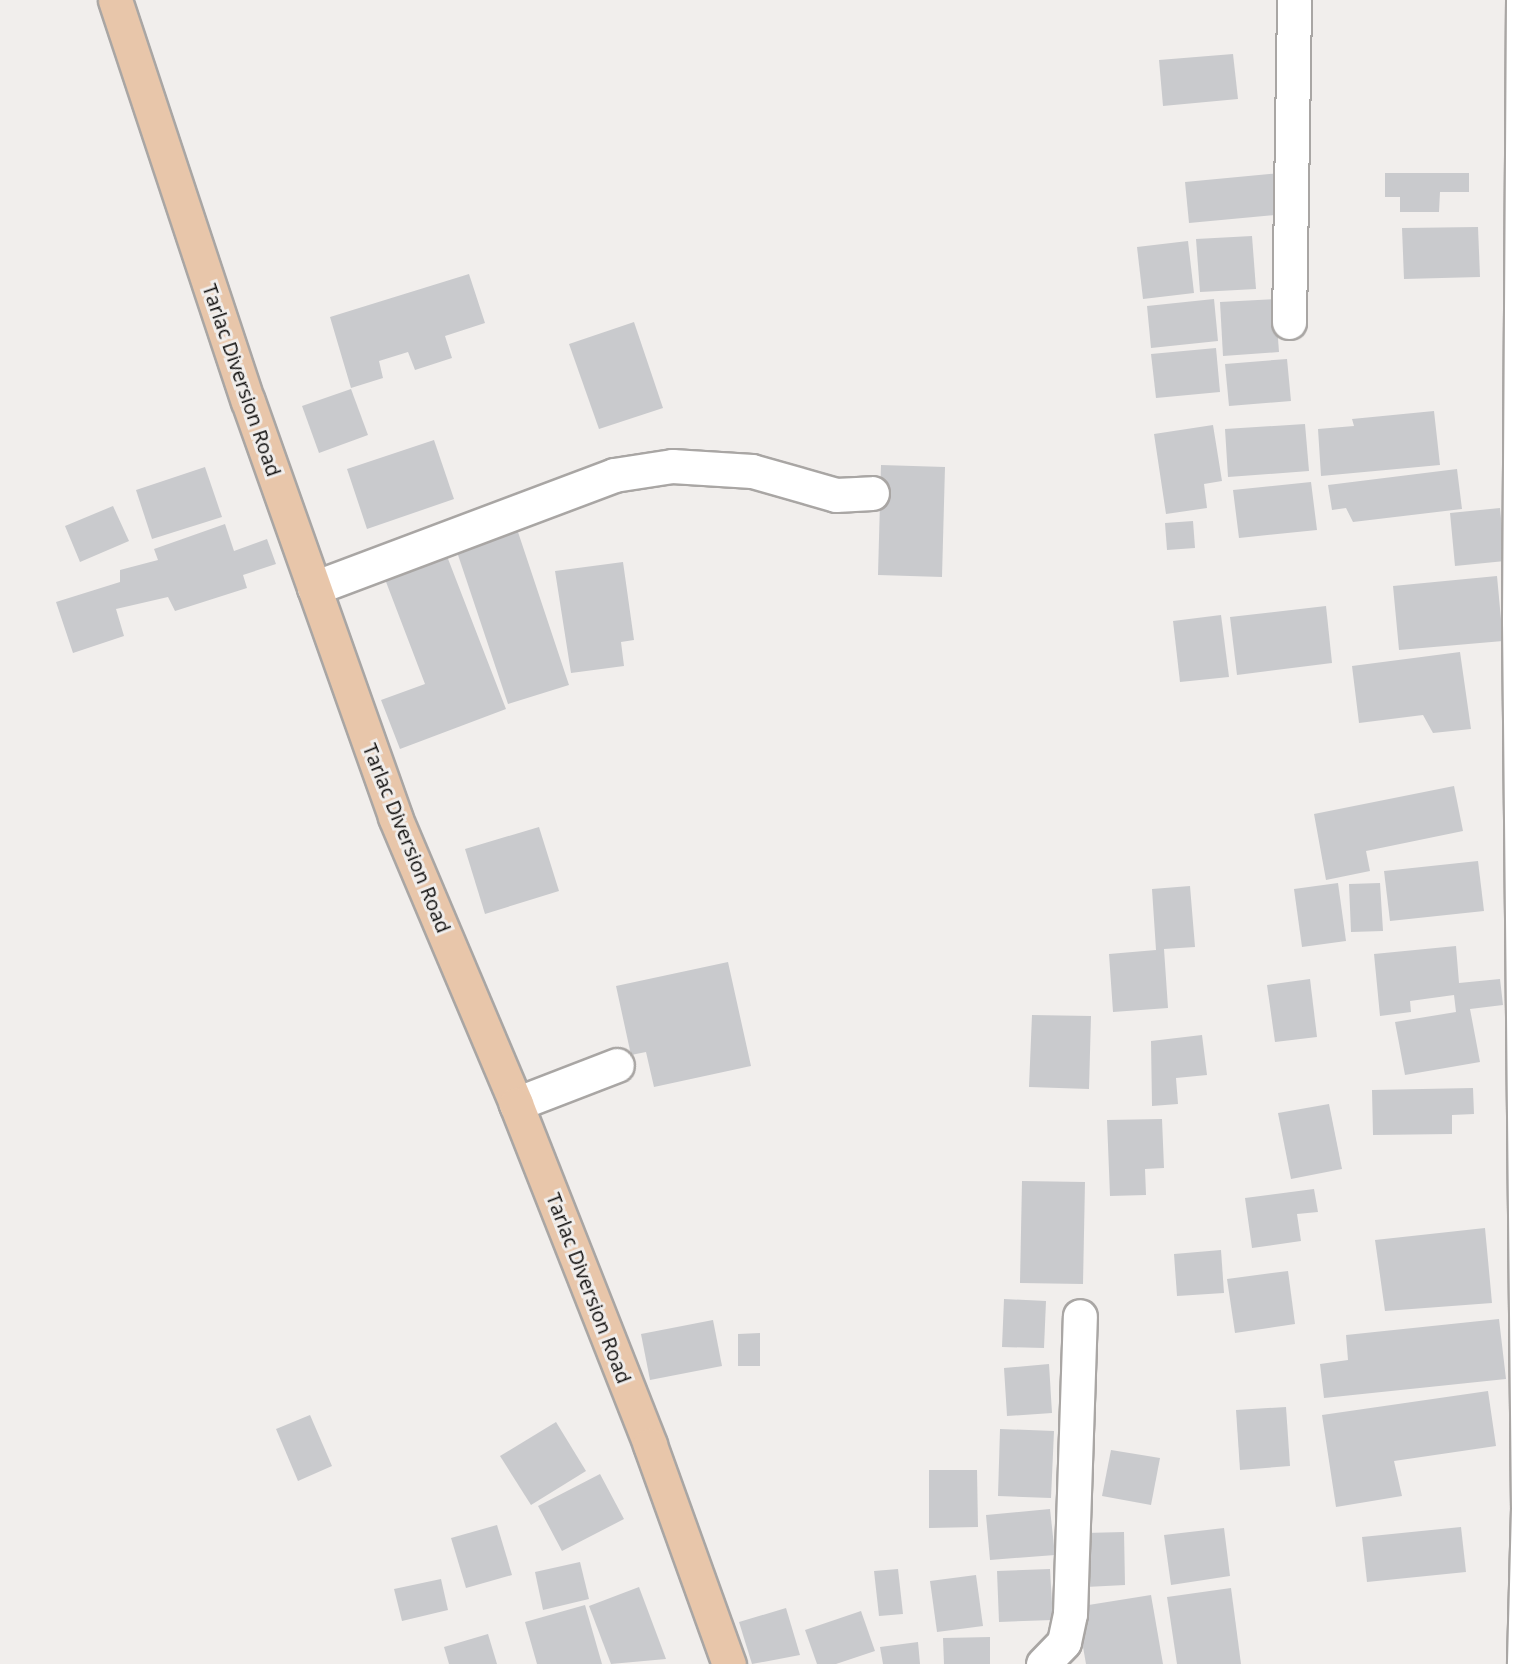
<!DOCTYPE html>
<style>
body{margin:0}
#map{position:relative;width:1532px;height:1664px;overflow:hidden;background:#f1eeec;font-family:"Open Sans",sans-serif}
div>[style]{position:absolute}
.building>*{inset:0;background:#c9cacd}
.roads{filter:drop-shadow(2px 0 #a9a6a4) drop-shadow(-2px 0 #a9a6a4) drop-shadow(0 2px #a9a6a4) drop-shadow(0 -2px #a9a6a4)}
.minor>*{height:33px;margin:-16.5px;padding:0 16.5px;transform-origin:16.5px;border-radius:16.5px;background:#fff}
.major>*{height:33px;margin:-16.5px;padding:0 16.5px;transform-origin:16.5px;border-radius:16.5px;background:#e8c6aa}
span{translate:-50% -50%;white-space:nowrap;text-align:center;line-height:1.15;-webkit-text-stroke:6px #f1eeec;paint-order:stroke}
.street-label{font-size:20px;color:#0d0c0b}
</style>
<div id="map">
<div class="building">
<i style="clip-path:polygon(1233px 54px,1238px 99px,1163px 106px,1159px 60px)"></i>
<i style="clip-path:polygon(1281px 173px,1285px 214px,1189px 223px,1185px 182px)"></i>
<i style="clip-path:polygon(1385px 173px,1469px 173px,1469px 192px,1440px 192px,1439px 212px,1400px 212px,1400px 197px,1385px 197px)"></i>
<i style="clip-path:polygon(1478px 227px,1480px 277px,1404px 279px,1402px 228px)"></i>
<i style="clip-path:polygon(1252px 236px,1256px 289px,1200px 292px,1196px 239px)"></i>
<i style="clip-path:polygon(1188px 241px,1194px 293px,1143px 299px,1137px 247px)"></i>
<i style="clip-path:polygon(469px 274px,485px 323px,445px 336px,452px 358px,415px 370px,408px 352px,379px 361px,383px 378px,351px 388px,330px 317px)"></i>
<i style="clip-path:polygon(1214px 299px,1218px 341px,1151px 348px,1147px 306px)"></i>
<i style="clip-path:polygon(1275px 299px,1279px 352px,1223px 356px,1220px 302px)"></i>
<i style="clip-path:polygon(634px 322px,663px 408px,599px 429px,569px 344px)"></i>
<i style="clip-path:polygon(1216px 348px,1220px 392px,1156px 398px,1151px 354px)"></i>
<i style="clip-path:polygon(1287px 359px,1291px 401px,1229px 406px,1225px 364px)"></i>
<i style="clip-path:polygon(351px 389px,368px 435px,319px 453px,302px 406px)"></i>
<i style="clip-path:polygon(1434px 411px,1440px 465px,1321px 476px,1318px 429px,1354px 426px,1352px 419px)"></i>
<i style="clip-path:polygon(1305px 424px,1309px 471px,1228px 477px,1225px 429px)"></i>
<i style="clip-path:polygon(1213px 425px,1222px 481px,1204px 484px,1207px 508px,1166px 514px,1154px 434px)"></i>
<i style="clip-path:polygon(434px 440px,454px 499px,367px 529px,347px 469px)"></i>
<i style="clip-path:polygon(881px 465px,945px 467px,942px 577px,878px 575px)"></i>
<i style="clip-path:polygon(205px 467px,222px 517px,152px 539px,136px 490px)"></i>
<i style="clip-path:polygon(1457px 469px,1462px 509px,1353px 522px,1346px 508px,1332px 510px,1328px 485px)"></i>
<i style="clip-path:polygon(1311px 482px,1317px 530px,1239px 538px,1233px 490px)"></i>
<i style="clip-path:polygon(113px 506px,129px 541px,80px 562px,65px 526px)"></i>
<i style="clip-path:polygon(1500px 508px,1505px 561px,1455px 566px,1450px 513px)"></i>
<i style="clip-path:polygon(1193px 521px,1195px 548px,1167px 550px,1165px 523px)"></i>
<i style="clip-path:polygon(515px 523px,569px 685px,508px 704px,454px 543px)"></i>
<i style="clip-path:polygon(225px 524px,234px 551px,267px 539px,276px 564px,243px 575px,247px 588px,175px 611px,168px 597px,116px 609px,124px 636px,73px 653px,56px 602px,120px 582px,120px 570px,158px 560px,154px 549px)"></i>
<i style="clip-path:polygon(445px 551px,506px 709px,400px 749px,381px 700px,425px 684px,383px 574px)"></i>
<i style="clip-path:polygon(623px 562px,634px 640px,621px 642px,624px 666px,571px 673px,555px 571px)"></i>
<i style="clip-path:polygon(1497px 576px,1503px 641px,1399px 650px,1393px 586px)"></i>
<i style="clip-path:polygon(1326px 606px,1332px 663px,1237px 675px,1230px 617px)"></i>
<i style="clip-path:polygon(1221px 615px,1229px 677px,1180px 682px,1173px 621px)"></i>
<i style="clip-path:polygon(1460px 652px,1471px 729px,1433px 733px,1423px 715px,1359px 723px,1352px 666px)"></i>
<i style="clip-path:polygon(1454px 786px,1463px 831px,1366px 851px,1370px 871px,1326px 880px,1314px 814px)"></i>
<i style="clip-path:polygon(539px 827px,559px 891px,485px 914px,465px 849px)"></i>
<i style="clip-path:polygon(1478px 861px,1484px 911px,1390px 921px,1384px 871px)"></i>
<i style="clip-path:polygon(1338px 883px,1346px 941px,1302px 947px,1294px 889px)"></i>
<i style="clip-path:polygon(1380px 883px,1383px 931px,1351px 932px,1349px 884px)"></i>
<i style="clip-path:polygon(1190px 886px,1195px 947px,1164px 949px,1168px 1008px,1113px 1012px,1109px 954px,1156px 950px,1152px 889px)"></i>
<i style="clip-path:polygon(1456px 946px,1459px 983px,1500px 979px,1503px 1005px,1470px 1009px,1480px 1062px,1405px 1075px,1395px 1022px,1456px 1012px,1454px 995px,1410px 1001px,1411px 1012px,1380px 1016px,1374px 954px)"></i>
<i style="clip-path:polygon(728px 962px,751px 1066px,654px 1087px,646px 1052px,631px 1055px,616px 986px)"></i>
<i style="clip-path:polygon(1310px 979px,1317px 1037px,1275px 1042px,1267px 985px)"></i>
<i style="clip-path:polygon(1032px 1015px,1091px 1016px,1089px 1089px,1029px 1087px)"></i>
<i style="clip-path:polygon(1202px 1035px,1207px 1075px,1176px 1078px,1178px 1104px,1152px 1106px,1151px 1041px)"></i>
<i style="clip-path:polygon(1473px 1088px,1474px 1114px,1452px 1115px,1452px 1134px,1373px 1135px,1372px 1090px)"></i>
<i style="clip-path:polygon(1329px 1104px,1342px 1169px,1291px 1179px,1278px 1113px)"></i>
<i style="clip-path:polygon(1162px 1119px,1164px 1168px,1145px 1169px,1146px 1195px,1110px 1196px,1107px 1120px)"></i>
<i style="clip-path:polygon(1022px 1181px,1085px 1182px,1083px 1284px,1020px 1283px)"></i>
<i style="clip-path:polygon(1314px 1189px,1318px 1212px,1297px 1214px,1301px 1241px,1252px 1248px,1245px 1198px)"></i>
<i style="clip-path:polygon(1485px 1228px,1492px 1303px,1385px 1311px,1375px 1240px)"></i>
<i style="clip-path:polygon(1221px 1250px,1224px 1293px,1177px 1296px,1174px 1254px)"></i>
<i style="clip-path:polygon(1288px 1271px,1295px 1324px,1235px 1333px,1227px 1279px)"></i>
<i style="clip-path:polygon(1004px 1299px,1046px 1301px,1044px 1348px,1002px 1347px)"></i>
<i style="clip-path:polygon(1499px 1319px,1506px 1379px,1324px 1398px,1320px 1364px,1348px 1360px,1346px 1335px)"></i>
<i style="clip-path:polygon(713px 1320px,722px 1366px,650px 1380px,641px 1334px)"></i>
<i style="clip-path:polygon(760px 1333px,760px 1366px,738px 1366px,738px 1334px)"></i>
<i style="clip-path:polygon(1049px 1364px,1052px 1413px,1007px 1416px,1004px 1368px)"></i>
<i style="clip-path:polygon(1488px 1391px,1496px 1446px,1394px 1461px,1402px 1496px,1336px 1507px,1322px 1415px)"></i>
<i style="clip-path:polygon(1286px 1407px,1290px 1466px,1240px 1470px,1236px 1410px)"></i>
<i style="clip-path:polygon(310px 1415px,332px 1466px,298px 1481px,276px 1429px)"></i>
<i style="clip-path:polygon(556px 1422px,586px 1471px,531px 1505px,500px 1456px)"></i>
<i style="clip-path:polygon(1000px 1429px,1054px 1431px,1051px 1498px,998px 1496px)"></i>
<i style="clip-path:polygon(1111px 1450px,1160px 1458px,1151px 1505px,1102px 1496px)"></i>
<i style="clip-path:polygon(929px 1470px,977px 1470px,978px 1527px,929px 1528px)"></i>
<i style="clip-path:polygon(600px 1474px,624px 1519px,562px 1551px,538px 1506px)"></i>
<i style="clip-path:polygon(1050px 1509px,1055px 1555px,990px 1560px,986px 1515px)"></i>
<i style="clip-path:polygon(497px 1525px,512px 1575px,466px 1588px,451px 1538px)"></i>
<i style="clip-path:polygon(1461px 1527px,1466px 1572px,1367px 1582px,1362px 1537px)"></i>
<i style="clip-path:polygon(1224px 1528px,1230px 1576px,1171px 1585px,1164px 1535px)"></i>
<i style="clip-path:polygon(1124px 1532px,1125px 1585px,1086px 1587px,1085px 1533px)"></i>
<i style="clip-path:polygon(580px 1562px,589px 1599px,543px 1610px,535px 1572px)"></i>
<i style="clip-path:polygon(898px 1569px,903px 1614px,879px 1616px,874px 1571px)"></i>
<i style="clip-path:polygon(1050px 1569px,1053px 1620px,999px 1622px,997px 1571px)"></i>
<i style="clip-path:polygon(976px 1575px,983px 1626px,937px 1632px,930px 1581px)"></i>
<i style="clip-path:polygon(441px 1579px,448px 1610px,402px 1621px,394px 1589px)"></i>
<i style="clip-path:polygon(639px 1587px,666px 1659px,611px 1664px,589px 1606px)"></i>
<i style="clip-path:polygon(1231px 1588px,1241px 1664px,1177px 1664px,1167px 1597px)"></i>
<i style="clip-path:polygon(1151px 1595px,1163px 1664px,1086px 1664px,1076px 1607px)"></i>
<i style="clip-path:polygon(585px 1605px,602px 1664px,537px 1664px,525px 1622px)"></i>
<i style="clip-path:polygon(786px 1608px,800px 1655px,752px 1664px,739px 1622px)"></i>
<i style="clip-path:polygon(861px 1611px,875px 1651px,836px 1664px,817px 1664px,805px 1630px)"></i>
<i style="clip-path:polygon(488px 1634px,497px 1664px,449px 1664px,444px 1647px)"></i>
<i style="clip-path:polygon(990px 1637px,990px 1664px,944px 1664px,943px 1638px)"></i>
<i style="clip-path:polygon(918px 1642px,920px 1664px,883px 1664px,880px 1647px)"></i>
</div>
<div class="roads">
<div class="minor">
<i style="left:1523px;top:0;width:621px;rotate:90.37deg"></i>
<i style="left:1519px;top:621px;width:887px;rotate:89.42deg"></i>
<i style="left:1528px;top:1508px;width:156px;rotate:91.5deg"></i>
<i style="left:1289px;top:322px;width:322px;rotate:-89.1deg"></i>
<i style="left:314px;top:588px;width:321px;rotate:-20.6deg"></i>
<i style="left:614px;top:475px;width:59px;rotate:-8.8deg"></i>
<i style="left:672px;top:466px;width:80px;rotate:3.6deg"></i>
<i style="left:752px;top:471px;width:87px;rotate:15.9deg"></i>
<i style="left:836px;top:495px;width:36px;rotate:-3deg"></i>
<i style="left:516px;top:1104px;width:108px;rotate:-21.1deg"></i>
<i style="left:1043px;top:1664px;width:30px;rotate:-46deg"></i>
<i style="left:1064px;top:1642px;width:29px;rotate:-78deg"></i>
<i style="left:1070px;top:1614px;width:298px;rotate:-88.1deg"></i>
</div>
<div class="major">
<i style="left:115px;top:0;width:422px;rotate:71.7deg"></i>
<i style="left:248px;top:401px;width:441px;rotate:70.5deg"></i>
<i style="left:395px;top:817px;width:311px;rotate:67.1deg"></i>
<i style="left:516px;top:1104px;width:366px;rotate:68.5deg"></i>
<i style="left:650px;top:1445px;width:233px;rotate:70.2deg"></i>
</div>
</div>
<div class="street-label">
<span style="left:242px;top:380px;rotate:71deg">Tarlac Diversion Road</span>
<span style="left:407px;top:838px;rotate:68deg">Tarlac Diversion Road</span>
<span style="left:589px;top:1288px;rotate:69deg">Tarlac Diversion Road</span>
</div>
</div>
